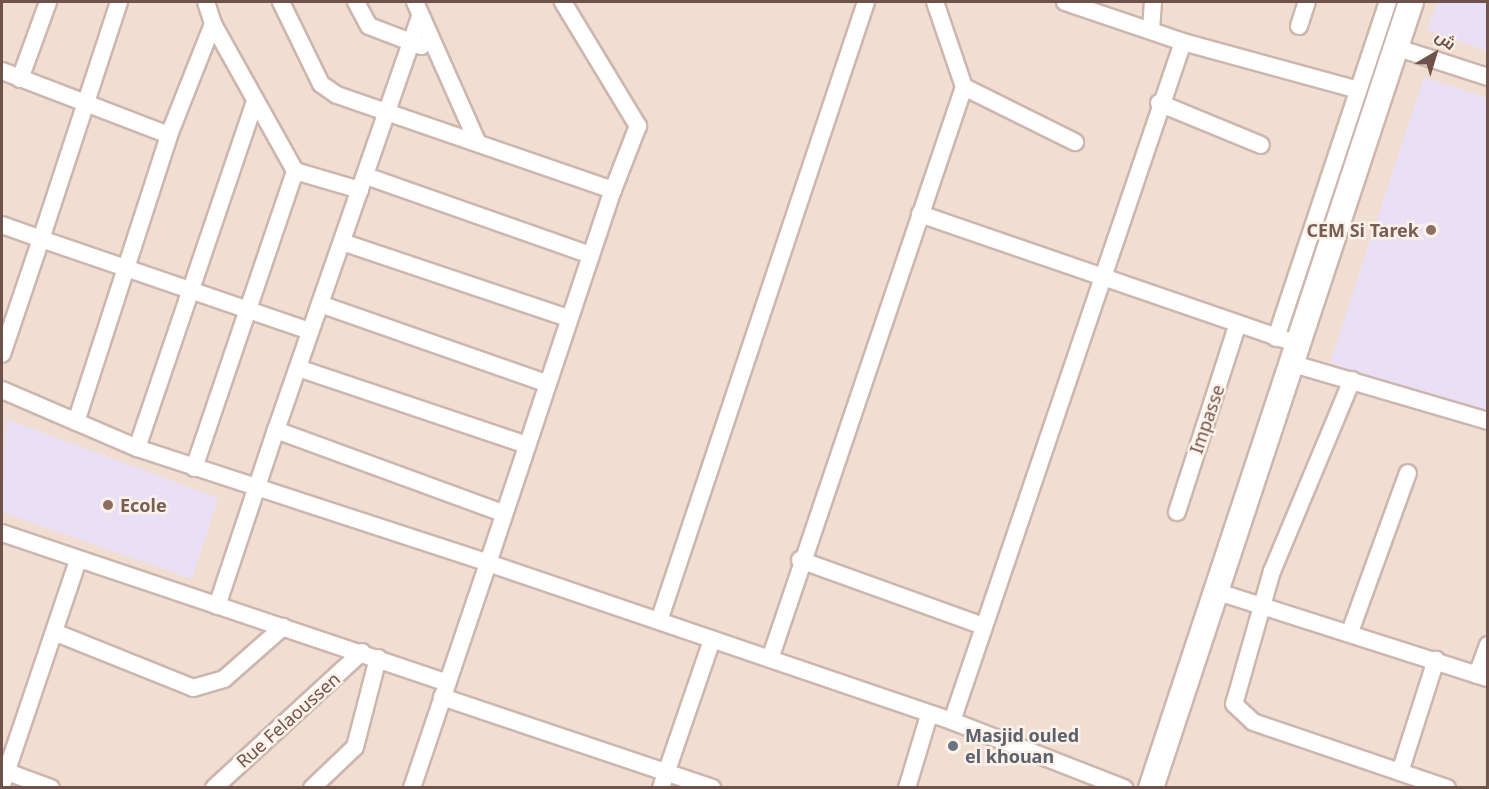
<!DOCTYPE html>
<meta charset="utf-8">
<style>
body{margin:0}
#map{position:relative;width:1489px;height:789px;overflow:hidden;background:#faede3;font-family:"Noto Sans",Cairo,sans-serif}
div>[style]{position:absolute}
.residential>*{inset:0;background:#f1ded3}
.education>*{inset:0;background:#eae0f6}
.roads{filter:drop-shadow(2px 0 #ccb6ae) drop-shadow(-2px 0 #ccb6ae) drop-shadow(0 2px #ccb6ae) drop-shadow(0 -2px #ccb6ae)}
.minor>*{height:16px;margin:-8px;padding:0 8px;transform-origin:8px;border-radius:8px;background:#fff}
.secondary>*{height:24px;margin:-12px;padding:0 12px;transform-origin:12px;border-radius:12px;background:#fff}
.dots>*{width:16px;height:16px;translate:-50% -50%;box-sizing:border-box;border:3px solid #fdf2e9;border-radius:50%}
span{translate:-50% -50%;white-space:nowrap;text-align:center;line-height:1.15;-webkit-text-stroke:5px #fdf2e9;paint-order:stroke}
.education-label{font-size:18px;color:#785e54;font-weight:700}
.right{translate:-100% -50%;text-align:right}
.left{translate:0 -50%;text-align:left}
.street-label{font-size:18px;color:#6f524c}
.worship-label{font-size:18px;color:#5b616d;font-weight:700}
.frame{position:absolute;inset:0;border:3px solid #6f524c;pointer-events:none}
.north{position:absolute;left:1405px;top:24px;width:60px;height:60px;-webkit-text-stroke:4px #fdf2e9;paint-order:stroke;rotate:38deg;font-size:16px;font-weight:700;line-height:24px;text-align:center;color:#6f524c}
.north::after{content:'';display:block;margin:auto;width:21px;height:27px;background:#6f524c;clip-path:polygon(50% 0,100% 100%,50% 72%,0 100%)}
</style>
<div id="map">
<div class="residential">
<i style="clip-path:polygon(2px 2px,1487px 2px,1487px 787px,2px 787px)"></i>
</div>
<div class="education">
<i style="clip-path:polygon(1437px 2px,1487px 2px,1487px 51px,1427px 30px)"></i>
<i style="clip-path:polygon(1424px 77px,1487px 98px,1487px 415px,1330px 363px)"></i>
<i style="clip-path:polygon(6px 419px,218px 498px,192px 579px,2px 512px)"></i>
</div>
<div class="roads">
<div class="minor">
<i style="left:119px;top:2px;width:250px;rotate:108.2deg"></i>
<i style="left:41px;top:239px;width:284px;rotate:18.9deg"></i>
<i style="left:206px;top:2px;width:23px;rotate:72deg"></i>
<i style="left:281px;top:2px;width:91px;rotate:64deg"></i>
<i style="left:321px;top:84px;width:19px;rotate:35deg"></i>
<i style="left:337px;top:95px;width:292px;rotate:19deg"></i>
<i style="left:613px;top:190px;width:69px;rotate:-68.7deg"></i>
<i style="left:638px;top:126px;width:145px;rotate:-121.2deg"></i>
<i style="left:356px;top:2px;width:27px;rotate:62deg"></i>
<i style="left:369px;top:26px;width:56px;rotate:21deg"></i>
<i style="left:415px;top:2px;width:152px;rotate:66deg"></i>
<i style="left:1065px;top:2px;width:125px;rotate:18.7deg"></i>
<i style="left:1183px;top:42px;width:181px;rotate:15.3deg"></i>
<i style="left:1299px;top:26px;width:25px;rotate:-72deg"></i>
<i style="left:1151px;top:30px;width:28px;rotate:-86deg"></i>
<i style="left:1395px;top:47px;width:98px;rotate:17.9deg"></i>
<i style="left:2px;top:71px;width:179px;rotate:21deg"></i>
<i style="left:169px;top:135px;width:119px;rotate:-68.4deg"></i>
<i style="left:213px;top:24px;width:168px;rotate:60.8deg"></i>
<i style="left:295px;top:171px;width:68px;rotate:16.3deg"></i>
<i style="left:20px;top:79px;width:82px;rotate:-70deg"></i>
<i style="left:964px;top:87px;width:124px;rotate:26.4deg"></i>
<i style="left:1159px;top:103px;width:110px;rotate:22.4deg"></i>
<i style="left:366px;top:176px;width:238px;rotate:19.4deg"></i>
<i style="left:920px;top:214px;width:399px;rotate:19deg"></i>
<i style="left:2px;top:225px;width:41px;rotate:19.7deg"></i>
<i style="left:41px;top:239px;width:121px;rotate:108.7deg"></i>
<i style="left:342px;top:242px;width:238px;rotate:18.6deg"></i>
<i style="left:320px;top:304px;width:238px;rotate:19.3deg"></i>
<i style="left:1276px;top:338px;width:354px;rotate:-71.6deg"></i>
<i style="left:1290px;top:363px;width:206px;rotate:16.3deg"></i>
<i style="left:298px;top:368px;width:238px;rotate:18.6deg"></i>
<i style="left:1352px;top:380px;width:207px;rotate:112.7deg"></i>
<i style="left:1272px;top:571px;width:138px;rotate:105.9deg"></i>
<i style="left:1234px;top:704px;width:26px;rotate:43deg"></i>
<i style="left:1253px;top:722px;width:205px;rotate:18.8deg"></i>
<i style="left:2px;top:390px;width:147px;rotate:23.2deg"></i>
<i style="left:137px;top:448px;width:369px;rotate:18.1deg"></i>
<i style="left:488px;top:563px;width:393px;rotate:-71.5deg"></i>
<i style="left:76px;top:422px;width:302px;rotate:-72deg"></i>
<i style="left:276px;top:430px;width:437px;rotate:-70.8deg"></i>
<i style="left:137px;top:448px;width:363px;rotate:-71.2deg"></i>
<i style="left:194px;top:468px;width:314px;rotate:-71.2deg"></i>
<i style="left:1177px;top:512px;width:195px;rotate:-72.1deg"></i>
<i style="left:2px;top:533px;width:470px;rotate:18.6deg"></i>
<i style="left:800px;top:560px;width:195px;rotate:19.8deg"></i>
<i style="left:1218px;top:592px;width:283px;rotate:17.7deg"></i>
<i style="left:217px;top:606px;width:186px;rotate:-71.5deg"></i>
<i style="left:276px;top:430px;width:242px;rotate:20.1deg"></i>
<i style="left:659px;top:621px;width:653px;rotate:-71.51deg"></i>
<i style="left:54px;top:632px;width:150px;rotate:21.9deg"></i>
<i style="left:193px;top:688px;width:32px;rotate:-16deg"></i>
<i style="left:224px;top:679px;width:79px;rotate:-41.4deg"></i>
<i style="left:1350px;top:632px;width:169px;rotate:-70deg"></i>
<i style="left:770px;top:659px;width:604px;rotate:-71.27deg"></i>
<i style="left:964px;top:87px;width:90px;rotate:-108.8deg"></i>
<i style="left:1477px;top:675px;width:32px;rotate:-70deg"></i>
<i style="left:442px;top:697px;width:285px;rotate:18.6deg"></i>
<i style="left:952px;top:721px;width:717px;rotate:-71.21deg"></i>
<i style="left:2px;top:770px;width:52px;rotate:20.2deg"></i>
<i style="left:1400px;top:772px;width:118px;rotate:-72.2deg"></i>
<i style="left:2px;top:785px;width:237px;rotate:-71.3deg"></i>
<i style="left:214px;top:788px;width:201px;rotate:-42.6deg"></i>
<i style="left:312px;top:788px;width:59px;rotate:-43.6deg"></i>
<i style="left:355px;top:747px;width:92px;rotate:-75.5deg"></i>
<i style="left:412px;top:788px;width:237px;rotate:-71.3deg"></i>
<i style="left:488px;top:563px;width:490px;rotate:18.8deg"></i>
<i style="left:952px;top:721px;width:185px;rotate:21.3deg"></i>
<i style="left:661px;top:788px;width:157px;rotate:-71deg"></i>
<i style="left:907px;top:788px;width:76px;rotate:-73.2deg"></i>
</div>
<div class="secondary">
<i style="left:1151px;top:788px;width:828px;rotate:-71.7deg"></i>
</div>
</div>
<div class="dots">
<i style="left:1431px;top:230px;background:#8d6e63"></i>
<i style="left:108px;top:505px;background:#8d6e63"></i>
<i style="left:953px;top:746px;background:#6b7280"></i>
</div>
<div class="education-label">
<span class="right" style="left:1419px;top:230px">CEM Si Tarek</span>
<span class="left" style="left:120px;top:505px">Ecole</span>
</div>
<div class="street-label">
<span style="left:1207px;top:419px;rotate:-71deg">Impasse</span>
<span style="left:288px;top:720px;rotate:-42deg">Rue Felaoussen</span>
</div>
<div class="worship-label">
<span class="left" style="left:965px;top:746px">Masjid ouled<br>el khouan</span>
</div>
<div class="frame"></div>
<div class="north">ش</div>
</div>
